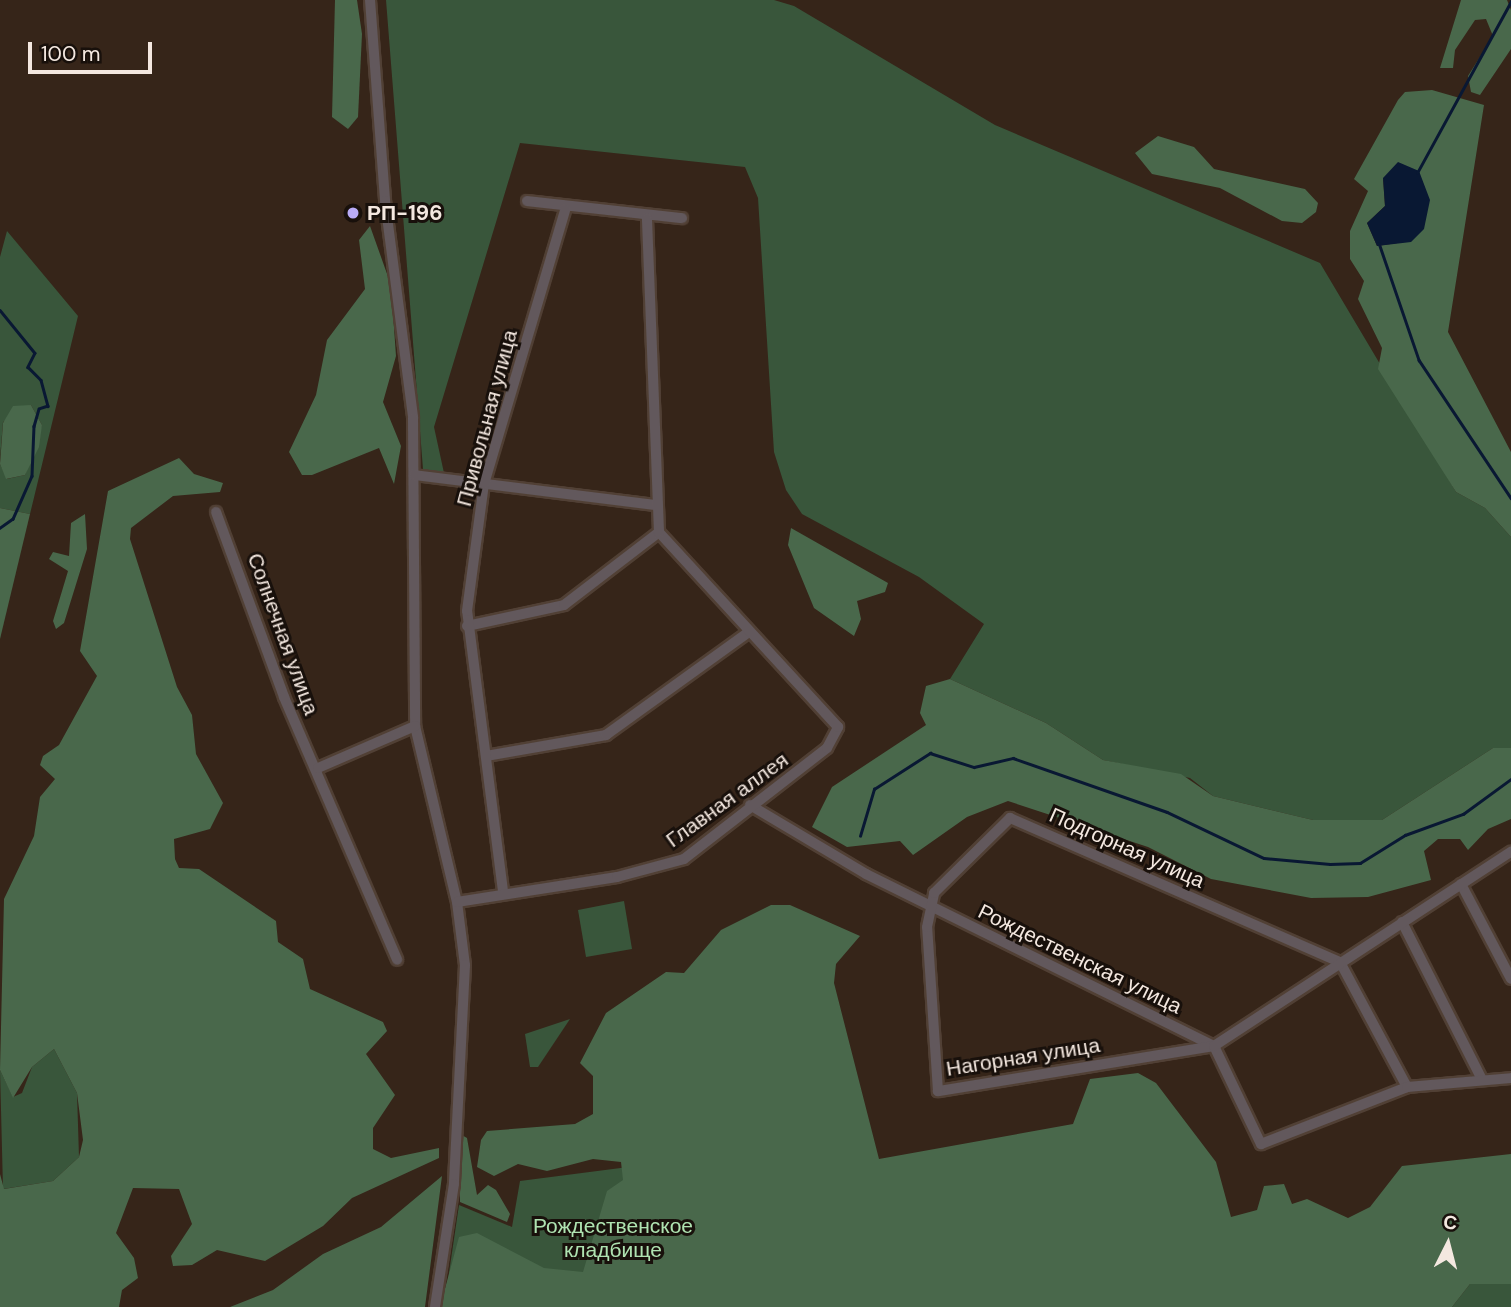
<!DOCTYPE html>
<meta charset="utf-8">
<style>
body{margin:0}
#map{position:relative;width:1511px;height:1307px;overflow:hidden;background:#362519;font-family:"DM Sans",sans-serif}
div>[style]{position:absolute}
.green>*{inset:0;background:#39563b}
.forest>*{inset:0;background:#49684b}
.water>*{inset:0;background:#091833}
.stream>*{height:2.5px;margin:-1.25px;padding:0 1.25px;transform-origin:1.25px;border-radius:1.25px;background:#091833}
.roads{filter:drop-shadow(2px 0 #514035) drop-shadow(-2px 0 #514035) drop-shadow(0 2px #514035) drop-shadow(0 -2px #514035)}
.minor>*{height:10px;margin:-5px;padding:0 5px;transform-origin:5px;border-radius:5px;background:#62585c}
.dots>*{width:19px;height:19px;translate:-50% -50%;box-sizing:border-box;border:4px solid #18100b;border-radius:50%}
span{translate:-50% -50%;white-space:nowrap;text-align:center;line-height:1.15;-webkit-text-stroke:6px #18100b;paint-order:stroke}
.poi-label{font-size:21px;color:#f4e8e0;font-weight:700}
.left{translate:0 -50%;text-align:left}
.street-label{font-size:21px;color:#f4e8e0}
.park-label{font-size:21px;color:#afe3b1}
.north{position:absolute;left:1413px;top:1209px;width:70px;height:70px;-webkit-text-stroke:5px #18100b;paint-order:stroke;rotate:6deg;font-size:19px;font-weight:700;line-height:28px;text-align:center;color:#f4e8e0}
.north::after{content:'';display:block;margin:auto;width:24px;height:32px;background:#f4e8e0;clip-path:polygon(50% 0,100% 100%,50% 72%,0 100%)}
.scale{position:absolute;left:28px;top:42px;width:124px;height:32px;box-sizing:border-box;border:4px solid #f4e8e0;border-top:0;padding-left:9px;font-size:21px;line-height:24px;white-space:nowrap;color:#f4e8e0;-webkit-text-stroke:5px #18100b;paint-order:stroke}
</style>
<div id="map">
<div class="green">
<i style="clip-path:polygon(386px 0,774px 0,794px 6px,995px 125px,1320px 263px,1456px 492px,1485px 508px,1511px 537px,1511px 748px,1493px 748px,1382px 820px,1313px 820px,1213px 796px,1190px 778px,1103px 760px,1046px 723px,950px 679px,984px 624px,919px 577px,802px 514px,786px 490px,774px 452px,758px 198px,745px 167px,520px 143px,434px 427px,444px 473px,423px 469px)"></i>
<i style="clip-path:polygon(7px 231px,78px 316px,30px 514px,0 508px,0 464px,7px 479px,25px 475px,42px 425px,31px 405px,3px 422px,0 458px,0 257px)"></i>
<i style="clip-path:polygon(624px 901px,632px 949px,586px 957px,578px 910px)"></i>
<i style="clip-path:polygon(570px 1019px,538px 1067px,530px 1067px,525px 1034px)"></i>
<i style="clip-path:polygon(54px 1049px,77px 1093px,79px 1157px,53px 1181px,3px 1189px,0 1070px,13px 1097px,22px 1093px,32px 1067px)"></i>
<i style="clip-path:polygon(667px 1162px,707px 1307px,444px 1307px,459px 1205px,512px 1227px,520px 1181px)"></i>
<i style="clip-path:polygon(1470px 1284px,1511px 1284px,1511px 1307px,1452px 1307px)"></i>
</div>
<div class="forest">
<i style="clip-path:polygon(335px 0,357px 0,362px 34px,358px 117px,348px 129px,332px 117px)"></i>
<i style="clip-path:polygon(1461px 0,1507px 0,1511px 10px,1511px 49px,1480px 95px,1471px 92px,1468px 76px,1493px 36px,1486px 19px,1475px 20px,1455px 50px,1453px 68px,1440px 68px)"></i>
<i style="clip-path:polygon(evenodd,1432px 90px,1484px 105px,1448px 332px,1511px 452px,1511px 537px,1485px 508px,1456px 492px,1378px 369px,1382px 348px,1358px 299px,1364px 281px,1350px 259px,1350px 231px,1368px 191px,1354px 179px,1398px 100px,1405px 92px,1432px 90px,1383px 178px,1411px 241px,1377px 246px,1367px 223px,1385px 206px,1383px 178px)"></i>
<i style="clip-path:polygon(1158px 136px,1194px 147px,1214px 169px,1305px 189px,1318px 203px,1316px 212px,1302px 223px,1282px 221px,1220px 188px,1152px 174px,1135px 153px)"></i>
<i style="clip-path:polygon(370px 226px,391px 285px,396px 356px,383px 402px,401px 446px,394px 484px,379px 448px,312px 475px,302px 475px,289px 452px,316px 395px,327px 340px,365px 289px,359px 240px)"></i>
<i style="clip-path:polygon(31px 405px,42px 425px,39px 447px,25px 475px,6px 479px,0 464px,3px 423px,13px 406px)"></i>
<i style="clip-path:polygon(179px 458px,194px 474px,223px 483px,220px 492px,173px 496px,131px 528px,130px 539px,177px 687px,192px 715px,196px 754px,223px 803px,210px 829px,174px 839px,175px 859px,179px 868px,199px 869px,276px 921px,278px 942px,303px 959px,310px 989px,383px 1022px,387px 1031px,366px 1054px,395px 1095px,373px 1128px,373px 1149px,391px 1158px,439px 1148px,439px 1158px,352px 1198px,323px 1226px,265px 1261px,217px 1250px,192px 1265px,173px 1266px,171px 1256px,192px 1224px,179px 1189px,133px 1188px,116px 1233px,134px 1258px,138px 1278px,122px 1290px,119px 1307px,0 1307px,0 1174px,4px 1189px,53px 1181px,79px 1157px,83px 1140px,77px 1093px,54px 1049px,32px 1067px,13px 1098px,0 1070px,4px 899px,34px 836px,40px 797px,55px 779px,40px 765px,43px 756px,59px 745px,97px 676px,80px 651px,108px 491px)"></i>
<i style="clip-path:polygon(0 508px,30px 514px,0 639px)"></i>
<i style="clip-path:polygon(85px 514px,87px 549px,64px 623px,56px 629px,53px 621px,68px 571px,49px 559px,53px 552px,69px 556px,71px 523px)"></i>
<i style="clip-path:polygon(791px 528px,888px 583px,885px 592px,857px 601px,861px 619px,854px 636px,814px 608px,788px 545px)"></i>
<i style="clip-path:polygon(950px 679px,1046px 723px,1103px 760px,1181px 774px,1213px 796px,1313px 820px,1382px 820px,1493px 748px,1511px 748px,1511px 819px,1488px 829px,1468px 850px,1460px 839px,1438px 839px,1424px 851px,1431px 880px,1368px 897px,1311px 898px,1211px 879px,1148px 847px,1008px 801px,967px 817px,913px 855px,900px 841px,847px 847px,812px 827px,832px 787px,926px 725px,920px 713px,926px 686px)"></i>
<i style="clip-path:polygon(771px 905px,790px 905px,860px 936px,836px 964px,834px 983px,879px 1159px,1073px 1124px,1090px 1079px,1138px 1073px,1156px 1083px,1216px 1162px,1231px 1217px,1257px 1210px,1264px 1186px,1284px 1184px,1292px 1204px,1307px 1199px,1348px 1218px,1370px 1207px,1402px 1166px,1511px 1154px,1511px 1284px,1470px 1284px,1452px 1307px,440px 1307px,459px 1237px,477px 1233px,544px 1268px,583px 1272px,607px 1191px,623px 1180px,621px 1162px,593px 1159px,547px 1171px,518px 1164px,494px 1176px,477px 1167px,481px 1140px,487px 1131px,575px 1124px,593px 1114px,593px 1076px,580px 1063px,606px 1013px,666px 972px,684px 973px,721px 930px)"></i>
<i style="clip-path:polygon(460px 1134px,467px 1138px,477px 1195px,488px 1185px,496px 1190px,510px 1214px,507px 1222px,460px 1202px)"></i>
<i style="clip-path:polygon(442px 1176px,425px 1307px,230px 1307px,273px 1290px,323px 1254px,381px 1227px)"></i>
</div>
<div class="water">
<i style="clip-path:polygon(1398px 162px,1419px 171px,1430px 200px,1424px 229px,1411px 242px,1377px 246px,1367px 223px,1385px 206px,1383px 178px)"></i>
</div>
<div class="stream">
<i style="left:1417px;top:173px;width:196px;rotate:-61.3deg"></i>
<i style="left:1379px;top:243px;width:124px;rotate:71.1deg"></i>
<i style="left:1419px;top:360px;width:166px;rotate:56.3deg"></i>
<i style="left:0;top:310px;width:55px;rotate:50.9deg"></i>
<i style="left:35px;top:353px;width:16px;rotate:117deg"></i>
<i style="left:28px;top:367px;width:18px;rotate:45deg"></i>
<i style="left:41px;top:380px;width:27px;rotate:75deg"></i>
<i style="left:48px;top:406px;width:9px;rotate:162deg"></i>
<i style="left:39px;top:409px;width:18px;rotate:106deg"></i>
<i style="left:34px;top:426px;width:50px;rotate:92.3deg"></i>
<i style="left:32px;top:476px;width:47px;rotate:113.8deg"></i>
<i style="left:13px;top:519px;width:16px;rotate:145deg"></i>
<i style="left:860px;top:836px;width:49px;rotate:-73.4deg"></i>
<i style="left:874px;top:789px;width:67px;rotate:-32.7deg"></i>
<i style="left:930px;top:753px;width:46px;rotate:17.7deg"></i>
<i style="left:974px;top:767px;width:40px;rotate:-13deg"></i>
<i style="left:1013px;top:758px;width:163px;rotate:19.3deg"></i>
<i style="left:1167px;top:812px;width:107px;rotate:25.4deg"></i>
<i style="left:1264px;top:858px;width:66px;rotate:5.2deg"></i>
<i style="left:1330px;top:864px;width:30px;rotate:-2deg"></i>
<i style="left:1360px;top:863px;width:53px;rotate:-31.9deg"></i>
<i style="left:1405px;top:835px;width:62px;rotate:-19.9deg"></i>
<i style="left:1463px;top:814px;width:59px;rotate:-36.1deg"></i>
</div>
<div class="roads">
<div class="minor">
<i style="left:370px;top:0;width:202px;rotate:85.7deg"></i>
<i style="left:385px;top:201px;width:219px;rotate:82.6deg"></i>
<i style="left:413px;top:418px;width:308px;rotate:89.6deg"></i>
<i style="left:415px;top:726px;width:181px;rotate:76.6deg"></i>
<i style="left:457px;top:902px;width:64px;rotate:82.8deg"></i>
<i style="left:465px;top:965px;width:219px;rotate:92.9deg"></i>
<i style="left:454px;top:1184px;width:124px;rotate:98.8deg"></i>
<i style="left:527px;top:201px;width:156px;rotate:6.3deg"></i>
<i style="left:414px;top:475px;width:244px;rotate:7.1deg"></i>
<i style="left:216px;top:512px;width:197px;rotate:69.8deg"></i>
<i style="left:284px;top:697px;width:286px;rotate:66.7deg"></i>
<i style="left:467px;top:626px;width:99px;rotate:-12.2deg"></i>
<i style="left:564px;top:605px;width:120px;rotate:-37.5deg"></i>
<i style="left:486px;top:756px;width:122px;rotate:-9.9deg"></i>
<i style="left:606px;top:735px;width:176px;rotate:-35.8deg"></i>
<i style="left:318px;top:768px;width:106px;rotate:-23.4deg"></i>
<i style="left:750px;top:805px;width:135px;rotate:30.7deg"></i>
<i style="left:866px;top:874px;width:388px;rotate:26.3deg"></i>
<i style="left:1461px;top:884px;width:107px;rotate:62.2deg"></i>
<i style="left:503px;top:891px;width:282px;rotate:-97.3deg"></i>
<i style="left:467px;top:611px;width:128px;rotate:-82.4deg"></i>
<i style="left:484px;top:484px;width:286px;rotate:-73.5deg"></i>
<i style="left:457px;top:902px;width:162px;rotate:-8.9deg"></i>
<i style="left:617px;top:877px;width:69px;rotate:-15deg"></i>
<i style="left:684px;top:859px;width:181px;rotate:-37.8deg"></i>
<i style="left:827px;top:748px;width:24px;rotate:-62deg"></i>
<i style="left:838px;top:727px;width:265px;rotate:-132.6deg"></i>
<i style="left:659px;top:532px;width:314px;rotate:-92.2deg"></i>
<i style="left:1402px;top:922px;width:177px;rotate:63.1deg"></i>
<i style="left:1340px;top:962px;width:142px;rotate:61.8deg"></i>
<i style="left:1214px;top:1046px;width:280px;rotate:170.7deg"></i>
<i style="left:938px;top:1091px;width:164px;rotate:-93.8deg"></i>
<i style="left:927px;top:927px;width:35px;rotate:-78deg"></i>
<i style="left:934px;top:893px;width:107px;rotate:-44.6deg"></i>
<i style="left:1010px;top:818px;width:360px;rotate:23.6deg"></i>
<i style="left:1214px;top:1046px;width:109px;rotate:64.4deg"></i>
<i style="left:1261px;top:1144px;width:157px;rotate:-21.3deg"></i>
<i style="left:1407px;top:1087px;width:104px;rotate:-4.9deg"></i>
<i style="left:1214px;top:1046px;width:355px;rotate:-33.2deg"></i>
</div>
</div>
<div class="dots">
<i style="left:353px;top:213px;background:#b9abf7"></i>
</div>
<div class="poi-label">
<span class="left" style="left:367px;top:213px">РП-196</span>
</div>
<div class="street-label">
<span style="left:487px;top:418px;rotate:-75deg">Привольная улица</span>
<span style="left:283px;top:634px;rotate:70deg">Солнечная улица</span>
<span style="left:727px;top:800px;rotate:-36deg">Главная аллея</span>
<span style="left:1127px;top:848px;rotate:24deg">Подгорная улица</span>
<span style="left:1080px;top:959px;rotate:26deg">Рождественская улица</span>
<span style="left:1023px;top:1057px;rotate:-9deg">Нагорная улица</span>
</div>
<div class="park-label">
<span style="left:613px;top:1238px">Рождественское<br>кладбище</span>
</div>
<div class="north">С</div>
<div class="scale">100 m</div>
</div>
